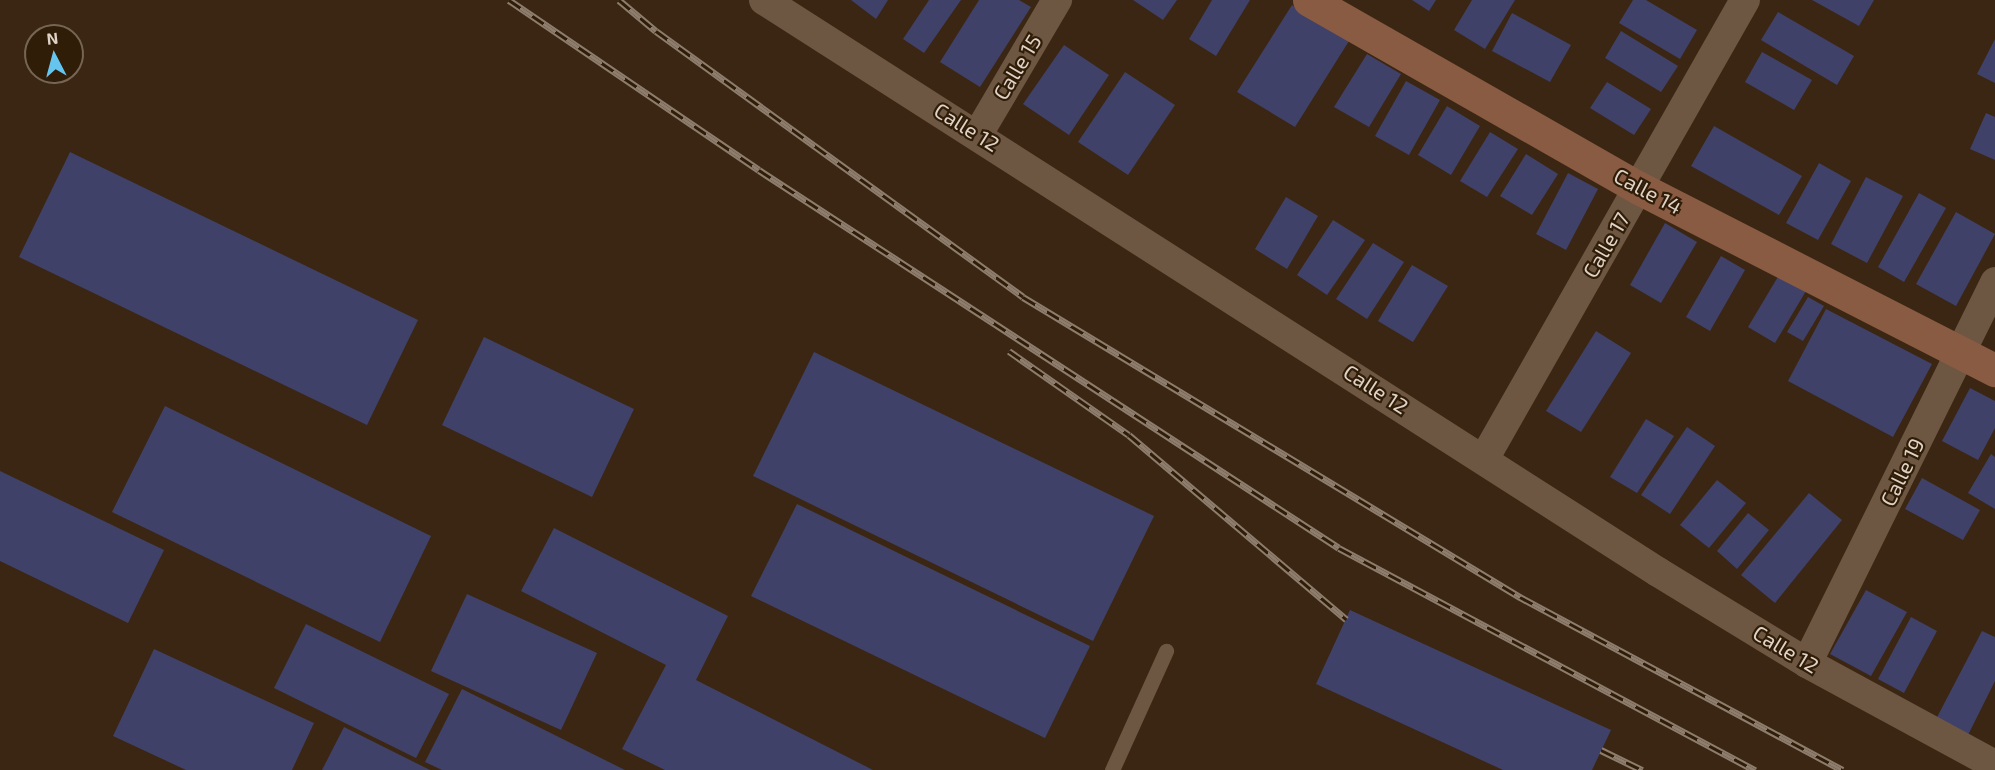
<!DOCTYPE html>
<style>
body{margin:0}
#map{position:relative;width:1995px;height:770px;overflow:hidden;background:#3a2612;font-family:"Exo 2",sans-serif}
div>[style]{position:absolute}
.building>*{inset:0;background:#404169}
.service>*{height:15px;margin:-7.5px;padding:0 7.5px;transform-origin:7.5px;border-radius:7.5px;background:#6e5742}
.minor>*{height:30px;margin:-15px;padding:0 15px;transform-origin:15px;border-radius:15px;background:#6e5742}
.secondary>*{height:33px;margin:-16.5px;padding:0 16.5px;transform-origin:16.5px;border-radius:16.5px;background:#8a5b43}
.rail>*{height:7px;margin-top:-3.5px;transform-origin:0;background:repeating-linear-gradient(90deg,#301d08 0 14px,#8e7d6d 0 28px);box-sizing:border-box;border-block:2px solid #8e7d6d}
span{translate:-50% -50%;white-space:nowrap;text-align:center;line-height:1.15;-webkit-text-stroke:4.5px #301d08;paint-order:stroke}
.street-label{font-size:21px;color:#dfd2c6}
.north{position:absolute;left:24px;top:24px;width:60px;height:60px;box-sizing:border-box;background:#301d08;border:2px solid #766554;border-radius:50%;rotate:354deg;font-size:16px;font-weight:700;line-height:24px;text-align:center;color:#dfd2c6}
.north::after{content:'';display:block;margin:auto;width:21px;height:27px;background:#65c5ee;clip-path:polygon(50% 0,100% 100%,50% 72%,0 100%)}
</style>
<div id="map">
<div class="building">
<i style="clip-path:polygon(851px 0,888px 0,876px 19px)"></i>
<i style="clip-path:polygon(929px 0,961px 0,924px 53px,903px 39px)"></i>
<i style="clip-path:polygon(979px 0,1019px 0,1031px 7px,980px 87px,940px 62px)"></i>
<i style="clip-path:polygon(1133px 0,1177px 0,1163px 20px)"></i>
<i style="clip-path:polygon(1212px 0,1250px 0,1216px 56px,1189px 39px)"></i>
<i style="clip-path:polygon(1412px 0,1436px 0,1429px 11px)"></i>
<i style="clip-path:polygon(1472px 0,1515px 0,1485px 49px,1454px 30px)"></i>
<i style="clip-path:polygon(1633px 0,1646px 0,1697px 30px,1680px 59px,1619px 23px)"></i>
<i style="clip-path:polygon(1812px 0,1874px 0,1859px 26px)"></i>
<i style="clip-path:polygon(1292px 5px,1349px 41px,1295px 127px,1237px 92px)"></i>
<i style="clip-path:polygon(1778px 12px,1854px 56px,1837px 85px,1761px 40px)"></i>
<i style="clip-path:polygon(1512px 13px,1571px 45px,1550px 82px,1492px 51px)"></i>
<i style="clip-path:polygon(1621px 31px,1678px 66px,1661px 92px,1605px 58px)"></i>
<i style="clip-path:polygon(1995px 39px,1995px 83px,1977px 74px)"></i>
<i style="clip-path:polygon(1064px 45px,1109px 75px,1069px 135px,1023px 104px)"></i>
<i style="clip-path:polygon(1762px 52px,1812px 80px,1794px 110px,1745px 82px)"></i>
<i style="clip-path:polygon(1367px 54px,1401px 74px,1369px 127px,1334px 107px)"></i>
<i style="clip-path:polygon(1125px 72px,1175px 105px,1128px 175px,1078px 142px)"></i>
<i style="clip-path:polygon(1406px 81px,1440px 100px,1409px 155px,1375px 136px)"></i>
<i style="clip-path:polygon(1607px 82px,1651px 109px,1634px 135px,1590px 108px)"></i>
<i style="clip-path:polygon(1447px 106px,1480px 126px,1451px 175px,1418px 155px)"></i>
<i style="clip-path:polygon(1986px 113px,1995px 117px,1995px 160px,1970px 149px)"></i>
<i style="clip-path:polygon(1714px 126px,1802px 176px,1779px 215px,1691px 166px)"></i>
<i style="clip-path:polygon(1490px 132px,1518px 149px,1487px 197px,1460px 181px)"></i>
<i style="clip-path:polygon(70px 152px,418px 320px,367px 425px,19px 257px)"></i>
<i style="clip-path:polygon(1526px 154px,1558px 174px,1532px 215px,1500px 196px)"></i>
<i style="clip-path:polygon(1819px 163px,1851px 181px,1818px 240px,1786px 223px)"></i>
<i style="clip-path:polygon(1568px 173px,1598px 189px,1566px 250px,1536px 234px)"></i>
<i style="clip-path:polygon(1866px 177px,1903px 196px,1867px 263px,1831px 244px)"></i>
<i style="clip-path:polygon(1919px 193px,1946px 208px,1904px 282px,1878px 267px)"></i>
<i style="clip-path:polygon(1286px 197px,1318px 216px,1287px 269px,1255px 249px)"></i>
<i style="clip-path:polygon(1956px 212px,1995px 234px,1956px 306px,1916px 284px)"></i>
<i style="clip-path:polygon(1333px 220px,1365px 240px,1327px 295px,1297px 275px)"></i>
<i style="clip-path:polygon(1665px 223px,1697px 242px,1661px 303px,1630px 285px)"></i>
<i style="clip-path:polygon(1373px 243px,1404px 262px,1367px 319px,1336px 299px)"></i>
<i style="clip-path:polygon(1721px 256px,1745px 270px,1710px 331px,1686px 317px)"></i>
<i style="clip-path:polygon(1412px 265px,1448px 286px,1413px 342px,1378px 321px)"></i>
<i style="clip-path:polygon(1779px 275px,1806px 291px,1775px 343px,1748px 327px)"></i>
<i style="clip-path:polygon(1808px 297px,1824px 306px,1803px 341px,1787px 332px)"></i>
<i style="clip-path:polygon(1826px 309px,1932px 364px,1893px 437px,1788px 381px)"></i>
<i style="clip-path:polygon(1596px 331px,1631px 353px,1581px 432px,1546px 411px)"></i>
<i style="clip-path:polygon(484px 337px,634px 409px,592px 497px,442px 425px)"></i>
<i style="clip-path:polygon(814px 352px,1154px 516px,1093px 641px,753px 476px)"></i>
<i style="clip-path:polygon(1970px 388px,1995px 401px,1995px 428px,1978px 460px,1942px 441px)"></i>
<i style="clip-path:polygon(165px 406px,431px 536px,380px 642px,112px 512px)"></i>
<i style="clip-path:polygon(1646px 419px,1674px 436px,1637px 493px,1610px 477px)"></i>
<i style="clip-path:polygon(1687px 427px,1715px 446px,1670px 514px,1641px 495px)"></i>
<i style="clip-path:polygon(1991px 454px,1995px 457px,1995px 509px,1968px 493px)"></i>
<i style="clip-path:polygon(0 471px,164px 550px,128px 623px,0 561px)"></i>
<i style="clip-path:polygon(1922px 478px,1980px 510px,1963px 540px,1905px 509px)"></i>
<i style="clip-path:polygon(1717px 480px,1746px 503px,1709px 548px,1680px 525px)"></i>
<i style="clip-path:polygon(1809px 493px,1842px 520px,1775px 603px,1741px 575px)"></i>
<i style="clip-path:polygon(797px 504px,1090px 646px,1045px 738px,751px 596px)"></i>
<i style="clip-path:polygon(1748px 513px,1769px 530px,1737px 569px,1717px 551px)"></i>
<i style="clip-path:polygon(554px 528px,728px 616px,696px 680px,873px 770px,665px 770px,622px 749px,666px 665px,521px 591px)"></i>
<i style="clip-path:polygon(1866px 590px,1907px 612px,1871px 676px,1830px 654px)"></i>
<i style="clip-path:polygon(467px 594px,597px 653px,561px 730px,431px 671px)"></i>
<i style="clip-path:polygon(1350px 610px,1611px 730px,1592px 770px,1503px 770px,1316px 684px)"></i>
<i style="clip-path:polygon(1911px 617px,1937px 631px,1904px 693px,1878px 679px)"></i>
<i style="clip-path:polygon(306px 624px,449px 694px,416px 758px,274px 688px)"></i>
<i style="clip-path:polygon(1982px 631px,1995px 637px,1995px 681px,1966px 739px,1934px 723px)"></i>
<i style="clip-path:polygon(154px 649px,314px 723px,292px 770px,186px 770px,113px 736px)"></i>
<i style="clip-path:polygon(462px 689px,625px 770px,442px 770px,425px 762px)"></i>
<i style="clip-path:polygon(344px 727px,430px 770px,322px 770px)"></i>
</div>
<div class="service">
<i style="left:1112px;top:770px;width:131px;rotate:-65.6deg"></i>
</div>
<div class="minor">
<i style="left:764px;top:0;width:1061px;rotate:32.61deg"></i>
<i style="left:1658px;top:572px;width:175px;rotate:31.4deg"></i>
<i style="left:1807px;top:663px;width:214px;rotate:28.5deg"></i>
<i style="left:978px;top:134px;width:156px;rotate:-59.5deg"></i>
<i style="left:1484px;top:459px;width:528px;rotate:-60.38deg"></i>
<i style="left:1807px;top:663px;width:425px;rotate:-63.7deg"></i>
</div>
<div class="secondary">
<i style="left:1309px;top:0;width:380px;rotate:29.7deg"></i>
<i style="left:1639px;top:188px;width:400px;rotate:27.1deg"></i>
</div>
<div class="rail">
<i style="left:509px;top:0;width:302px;rotate:34.2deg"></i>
<i style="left:759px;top:170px;width:692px;rotate:33.09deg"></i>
<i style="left:1339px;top:548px;width:472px;rotate:28.1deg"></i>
<i style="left:619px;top:0;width:48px;rotate:40deg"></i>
<i style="left:656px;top:31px;width:453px;rotate:35.9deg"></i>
<i style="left:1023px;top:297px;width:581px;rotate:31.12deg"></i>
<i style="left:1520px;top:597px;width:366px;rotate:28.2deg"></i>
<i style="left:1009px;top:351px;width:146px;rotate:35deg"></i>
<i style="left:1129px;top:435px;width:285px;rotate:40.3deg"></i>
<i style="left:1601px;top:750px;width:46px;rotate:26deg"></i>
</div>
<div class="street-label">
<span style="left:1017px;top:67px;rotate:-59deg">Calle 15</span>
<span style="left:967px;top:127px;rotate:32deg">Calle 12</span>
<span style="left:1648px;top:191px;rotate:28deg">Calle 14</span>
<span style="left:1606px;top:245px;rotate:-60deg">Calle 17</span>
<span style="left:1376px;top:389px;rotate:33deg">Calle 12</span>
<span style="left:1902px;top:472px;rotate:-64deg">Calle 19</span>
<span style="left:1786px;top:649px;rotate:31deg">Calle 12</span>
</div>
<div class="north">N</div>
</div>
